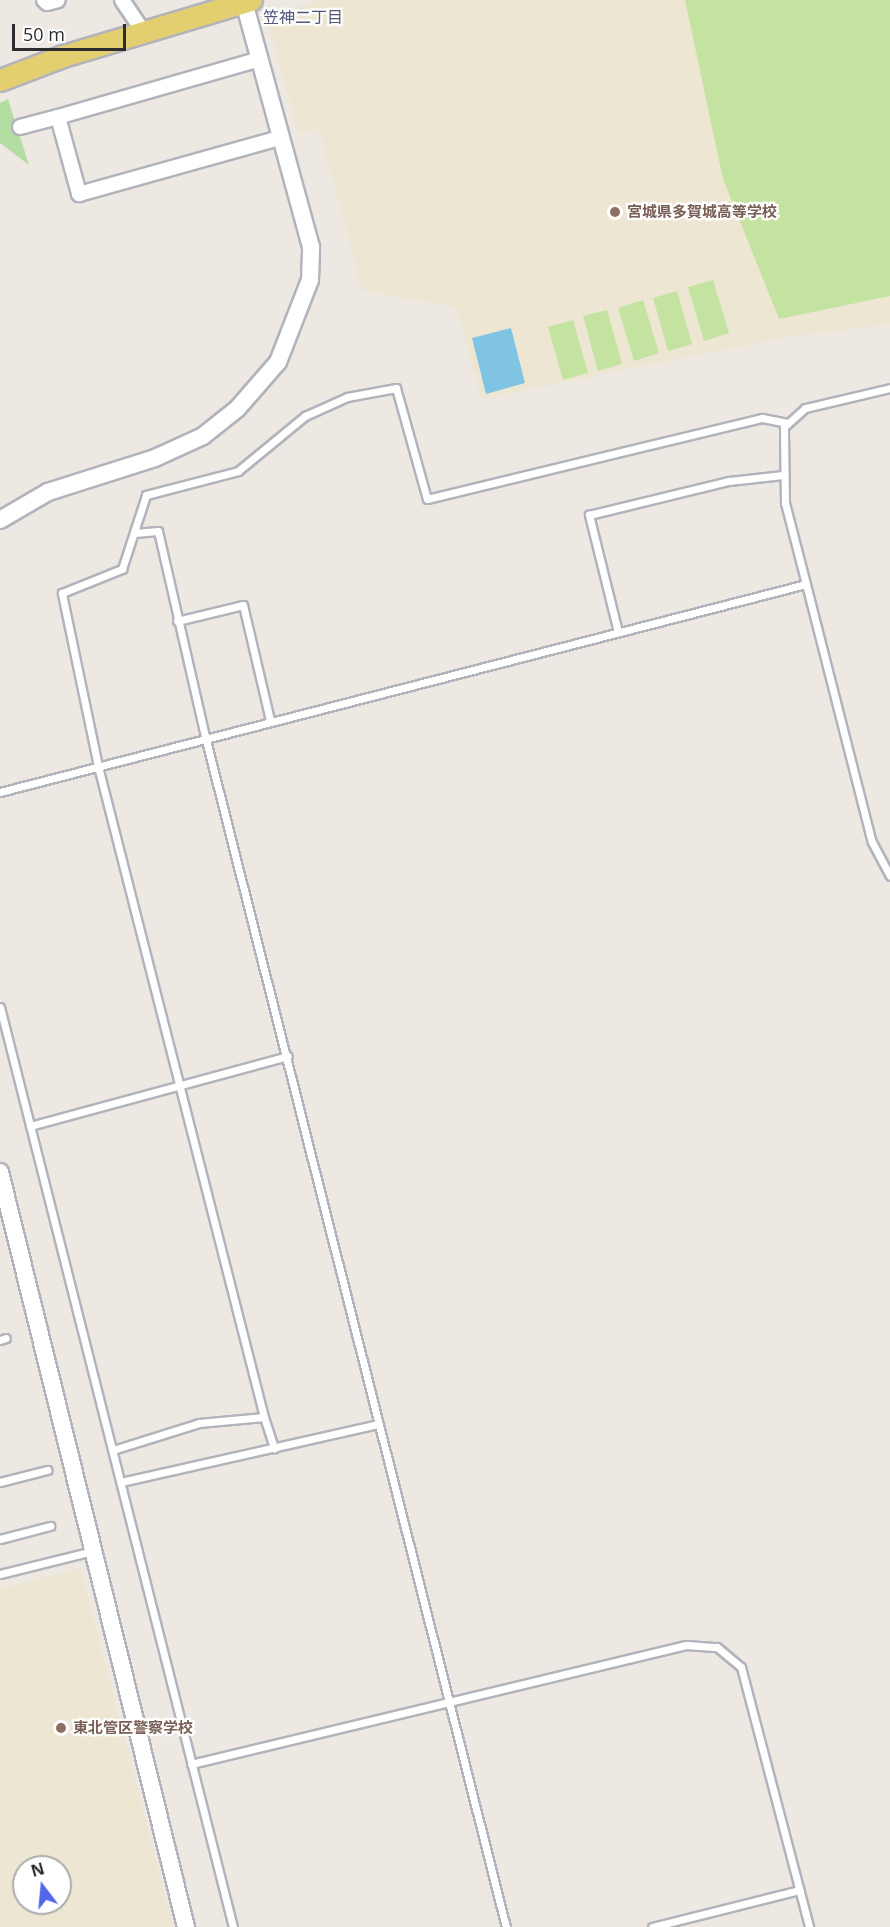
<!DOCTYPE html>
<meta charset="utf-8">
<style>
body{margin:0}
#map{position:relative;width:890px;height:1927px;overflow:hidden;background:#ede9e2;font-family:"Open Sans","Noto Sans JP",sans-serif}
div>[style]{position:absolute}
.education>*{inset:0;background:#ece6d3}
.green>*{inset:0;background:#b4dda4}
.pitch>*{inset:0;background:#c4e3a1}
.water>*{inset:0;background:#80c4e3}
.roads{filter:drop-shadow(2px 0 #b2b3bc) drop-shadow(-2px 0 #b2b3bc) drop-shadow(0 2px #b2b3bc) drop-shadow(0 -2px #b2b3bc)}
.service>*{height:7px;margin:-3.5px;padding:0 3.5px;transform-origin:3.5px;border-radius:3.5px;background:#fff}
.minor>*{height:14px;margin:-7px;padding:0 7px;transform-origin:7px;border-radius:7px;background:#fff}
.tertiary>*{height:16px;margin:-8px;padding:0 8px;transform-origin:8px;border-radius:8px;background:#fff}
.primary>*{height:21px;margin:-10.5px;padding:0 10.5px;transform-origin:10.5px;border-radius:10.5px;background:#e3cf70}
.dots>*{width:16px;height:16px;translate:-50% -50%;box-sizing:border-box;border:3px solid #fff;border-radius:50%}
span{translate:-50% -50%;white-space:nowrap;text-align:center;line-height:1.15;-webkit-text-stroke:4.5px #fff;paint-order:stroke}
.education-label{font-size:15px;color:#785e54;font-weight:700}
.left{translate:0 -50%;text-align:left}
.neighbourhood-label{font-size:16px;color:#52577a}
.north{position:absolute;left:12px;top:1855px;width:60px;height:60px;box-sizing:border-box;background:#fff;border:2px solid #ababab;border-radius:50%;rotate:344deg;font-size:16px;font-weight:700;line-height:24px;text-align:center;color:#2d2d2d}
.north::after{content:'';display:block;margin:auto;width:21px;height:27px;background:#5367e8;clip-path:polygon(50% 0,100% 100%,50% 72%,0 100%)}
.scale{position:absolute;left:12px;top:24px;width:114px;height:27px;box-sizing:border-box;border:3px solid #2d2d2d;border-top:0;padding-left:8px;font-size:18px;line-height:21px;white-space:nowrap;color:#2d2d2d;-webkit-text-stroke:4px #fff;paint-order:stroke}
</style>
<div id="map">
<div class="education">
<i style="clip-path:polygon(319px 0,890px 0,890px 324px,782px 338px,481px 399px,456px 307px,362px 290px,319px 128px,299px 134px,266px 17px)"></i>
<i style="clip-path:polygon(evenodd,81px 1568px,173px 1927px,0 1927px,0 1589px,81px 1568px,24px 1867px,60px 1867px,60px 1903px,24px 1903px,24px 1867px)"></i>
</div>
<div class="green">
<i style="clip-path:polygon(8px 99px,29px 165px,0 143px,0 103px)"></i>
</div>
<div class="pitch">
<i style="clip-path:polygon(685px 0,890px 0,890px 296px,779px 319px,723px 179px)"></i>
<i style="clip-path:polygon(713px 280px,729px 333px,704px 341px,688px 287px)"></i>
<i style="clip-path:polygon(677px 291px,692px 344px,668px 351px,653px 298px)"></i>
<i style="clip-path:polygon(643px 300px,659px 353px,634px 361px,618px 308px)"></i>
<i style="clip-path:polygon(607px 310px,622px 364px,598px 371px,583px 316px)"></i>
<i style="clip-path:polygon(573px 320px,588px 373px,563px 380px,548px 327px)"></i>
</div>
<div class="water">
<i style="clip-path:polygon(511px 328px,525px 383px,486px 394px,472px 338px)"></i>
</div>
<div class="roads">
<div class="service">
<i style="left:134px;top:533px;width:24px;rotate:-5deg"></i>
<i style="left:158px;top:531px;width:210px;rotate:77.1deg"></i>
<i style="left:205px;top:736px;width:1228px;rotate:75.82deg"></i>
<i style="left:806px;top:584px;width:84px;rotate:-104.5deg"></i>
<i style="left:785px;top:503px;width:76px;rotate:-90.8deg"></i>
<i style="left:784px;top:427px;width:28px;rotate:-42deg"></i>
<i style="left:805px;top:408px;width:87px;rotate:-13.2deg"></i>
<i style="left:177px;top:621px;width:68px;rotate:-13.6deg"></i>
<i style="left:243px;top:605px;width:118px;rotate:76.8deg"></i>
<i style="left:618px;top:632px;width:121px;rotate:-103.9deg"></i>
<i style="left:589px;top:515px;width:144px;rotate:-13.7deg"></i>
<i style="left:729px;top:481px;width:54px;rotate:-6.3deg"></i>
<i style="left:0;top:792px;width:832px;rotate:-14.47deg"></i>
<i style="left:806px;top:584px;width:266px;rotate:75.7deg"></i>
<i style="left:872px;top:842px;width:38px;rotate:62deg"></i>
<i style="left:0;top:1007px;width:949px;rotate:75.79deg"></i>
<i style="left:30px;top:1126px;width:267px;rotate:-15.2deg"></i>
<i style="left:0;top:1340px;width:6px;rotate:-18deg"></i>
<i style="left:264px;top:1417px;width:672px;rotate:-104.31deg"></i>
<i style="left:98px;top:766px;width:177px;rotate:-101.8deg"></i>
<i style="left:62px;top:593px;width:65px;rotate:-21.8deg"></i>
<i style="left:122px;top:569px;width:78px;rotate:-72deg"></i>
<i style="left:146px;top:495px;width:95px;rotate:-14.6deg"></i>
<i style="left:238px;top:471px;width:87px;rotate:-39.4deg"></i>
<i style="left:305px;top:416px;width:46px;rotate:-24.3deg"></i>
<i style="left:347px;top:397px;width:50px;rotate:-10.4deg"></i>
<i style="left:396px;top:388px;width:115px;rotate:74.4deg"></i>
<i style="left:427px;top:499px;width:345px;rotate:-13.6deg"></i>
<i style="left:762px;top:418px;width:26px;rotate:11deg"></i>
<i style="left:113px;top:1450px;width:90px;rotate:-17.4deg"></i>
<i style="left:199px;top:1423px;width:65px;rotate:-5.3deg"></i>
<i style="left:264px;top:1417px;width:33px;rotate:72deg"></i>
<i style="left:0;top:1482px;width:49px;rotate:-14.3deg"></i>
<i style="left:121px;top:1482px;width:263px;rotate:-12.7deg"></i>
<i style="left:0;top:1539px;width:52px;rotate:-14.6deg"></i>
<i style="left:0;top:1574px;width:96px;rotate:-13.9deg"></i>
<i style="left:191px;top:1764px;width:509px;rotate:-13.52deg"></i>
<i style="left:686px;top:1645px;width:31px;rotate:4deg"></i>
<i style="left:717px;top:1647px;width:31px;rotate:40deg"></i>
<i style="left:741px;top:1667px;width:269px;rotate:75.3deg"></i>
<i style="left:652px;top:1927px;width:152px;rotate:-14.1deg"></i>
</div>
<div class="minor">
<i style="left:44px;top:0;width:4px;rotate:45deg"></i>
<i style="left:47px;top:3px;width:11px;rotate:-15deg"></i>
<i style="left:122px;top:0;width:37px;rotate:56deg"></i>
<i style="left:260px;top:59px;width:210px;rotate:164deg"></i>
<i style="left:58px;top:117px;width:80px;rotate:74.7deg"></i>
<i style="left:79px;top:194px;width:209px;rotate:-15.6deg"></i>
<i style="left:20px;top:127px;width:39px;rotate:-15deg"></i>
</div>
<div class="tertiary">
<i style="left:0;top:520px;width:56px;rotate:-30.3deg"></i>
<i style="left:48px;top:492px;width:112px;rotate:-17.6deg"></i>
<i style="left:155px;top:458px;width:53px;rotate:-24.6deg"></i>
<i style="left:203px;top:436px;width:43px;rotate:-38.5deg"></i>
<i style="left:237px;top:409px;width:62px;rotate:-48.9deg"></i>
<i style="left:278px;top:362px;width:88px;rotate:-68.7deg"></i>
<i style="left:310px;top:280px;width:33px;rotate:-88deg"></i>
<i style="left:311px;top:247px;width:254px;rotate:-105.3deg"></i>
<i style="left:0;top:1172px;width:778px;rotate:76.16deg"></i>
</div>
<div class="primary">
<i style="left:0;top:80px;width:67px;rotate:-20.9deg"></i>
<i style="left:63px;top:56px;width:196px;rotate:-16.6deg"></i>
</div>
</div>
<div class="dots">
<i style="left:615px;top:212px;background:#8d6e63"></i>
<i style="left:61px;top:1728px;background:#8d6e63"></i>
</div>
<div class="education-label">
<span class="left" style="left:627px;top:212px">宮城県多賀城高等学校</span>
<span class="left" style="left:73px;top:1728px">東北管区警察学校</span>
</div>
<div class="neighbourhood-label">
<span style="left:303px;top:17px">笠神二丁目</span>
</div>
<div class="north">N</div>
<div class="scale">50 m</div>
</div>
